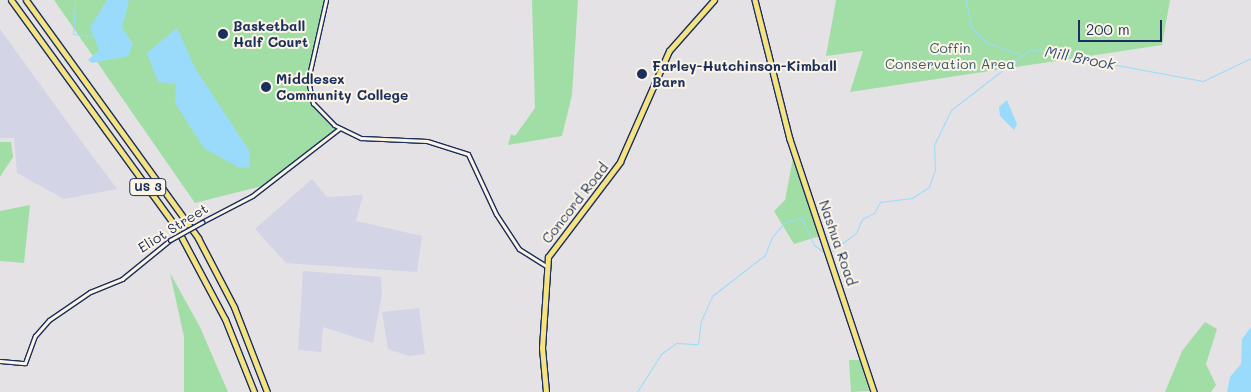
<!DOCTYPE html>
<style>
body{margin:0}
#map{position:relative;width:1251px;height:392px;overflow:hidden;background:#e4e2e5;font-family:Mali,sans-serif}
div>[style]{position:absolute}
.built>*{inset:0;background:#d3d4e5}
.green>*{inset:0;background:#a1dea6}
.water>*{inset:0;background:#9adbfc}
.stream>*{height:1px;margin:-0.5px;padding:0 0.5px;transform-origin:0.5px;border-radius:0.5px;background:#9adbfc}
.roads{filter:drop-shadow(1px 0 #1b2f5e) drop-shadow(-1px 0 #1b2f5e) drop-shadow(0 1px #1b2f5e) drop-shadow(0 -1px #1b2f5e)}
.minor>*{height:3px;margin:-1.5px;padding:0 1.5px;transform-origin:1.5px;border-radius:1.5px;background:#fcf5e5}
.major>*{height:4.5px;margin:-2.25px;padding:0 2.25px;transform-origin:2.25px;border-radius:2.25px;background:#f5e382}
.highway>*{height:5px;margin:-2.5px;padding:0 2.5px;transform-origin:2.5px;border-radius:2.5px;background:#f5e382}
.bridges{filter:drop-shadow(1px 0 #1b2f5e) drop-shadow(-1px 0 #1b2f5e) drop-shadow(0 1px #1b2f5e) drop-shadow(0 -1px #1b2f5e)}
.minor-bridge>*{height:3px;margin:-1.5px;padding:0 1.5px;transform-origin:1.5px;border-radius:1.5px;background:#fcf5e5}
.dots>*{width:14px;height:14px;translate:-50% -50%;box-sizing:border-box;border:2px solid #fcf5e5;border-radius:50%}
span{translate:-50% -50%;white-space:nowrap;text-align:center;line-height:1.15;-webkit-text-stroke:4px #fcf5e5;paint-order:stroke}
.shield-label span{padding:1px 4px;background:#fcf5e5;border:1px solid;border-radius:4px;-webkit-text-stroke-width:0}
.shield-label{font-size:12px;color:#1b2f5e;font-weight:700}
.poi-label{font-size:14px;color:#1b2f5e;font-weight:700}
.left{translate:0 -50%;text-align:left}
.park-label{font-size:14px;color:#3c5b70}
.street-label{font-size:14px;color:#1b2f5e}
.water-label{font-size:15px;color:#34517e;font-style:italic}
.scale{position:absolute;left:1078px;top:20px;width:84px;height:22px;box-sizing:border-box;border:2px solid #1b2f5e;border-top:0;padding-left:6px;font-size:15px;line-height:18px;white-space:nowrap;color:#1b2f5e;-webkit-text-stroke:4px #fcf5e5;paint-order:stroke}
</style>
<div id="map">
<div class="built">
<i style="clip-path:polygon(0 29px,73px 130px,117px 189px,64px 199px,17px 173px,14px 138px,0 138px)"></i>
<i style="clip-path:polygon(312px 179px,327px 197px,363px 195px,356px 221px,422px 236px,417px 272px,286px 263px,255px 229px)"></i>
<i style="clip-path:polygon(303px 271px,381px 277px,382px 294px,373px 343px,323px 327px,321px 352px,298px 350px)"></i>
<i style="clip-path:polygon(419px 308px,425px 354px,409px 356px,388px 349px,382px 312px)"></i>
</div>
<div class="green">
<i style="clip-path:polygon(54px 0,326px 0,308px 91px,327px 119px,340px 128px,266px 185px,195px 203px)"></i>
<i style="clip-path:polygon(532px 0,578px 0,572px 95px,562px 136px,508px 145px,511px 134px,515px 136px,535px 108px)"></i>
<i style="clip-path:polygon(836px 0,1170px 0,1162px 45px,850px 92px,863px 51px,826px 56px)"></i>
<i style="clip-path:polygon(0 142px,11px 142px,13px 157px,0 177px)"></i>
<i style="clip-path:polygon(793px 158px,820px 236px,794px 244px,774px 211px,785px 200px)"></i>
<i style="clip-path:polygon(30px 205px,24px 263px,0 261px,0 211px)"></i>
<i style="clip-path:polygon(170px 273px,200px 327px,228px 392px,184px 392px,184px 337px)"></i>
<i style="clip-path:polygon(1205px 322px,1217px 329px,1206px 364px,1216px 385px,1211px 392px,1165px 392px,1182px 351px)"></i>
<i style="clip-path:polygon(849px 360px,860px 360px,869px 391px,851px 392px)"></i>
</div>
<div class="water">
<i style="clip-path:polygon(107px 0,129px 0,122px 28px,133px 44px,128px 56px,92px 63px,88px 60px,99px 50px,90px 27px)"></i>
<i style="clip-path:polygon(177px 28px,195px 68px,250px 152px,249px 167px,240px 168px,204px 148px,175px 103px,176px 84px,158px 82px,147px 53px)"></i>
<i style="clip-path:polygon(1007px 100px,1017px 124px,1014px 130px,1000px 116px,999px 107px)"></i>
<i style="clip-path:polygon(1251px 327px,1251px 392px,1227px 392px,1230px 377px,1241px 364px,1242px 339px)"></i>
</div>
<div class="stream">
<i style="left:75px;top:0;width:34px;rotate:93deg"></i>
<i style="left:73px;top:34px;width:19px;rotate:6deg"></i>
<i style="left:966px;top:0;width:27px;rotate:80deg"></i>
<i style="left:971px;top:27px;width:21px;rotate:45deg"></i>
<i style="left:986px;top:42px;width:35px;rotate:20deg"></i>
<i style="left:832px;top:251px;width:30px;rotate:-37deg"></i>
<i style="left:856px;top:233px;width:15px;rotate:-67deg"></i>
<i style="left:862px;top:219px;width:13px;rotate:-27deg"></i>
<i style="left:874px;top:213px;width:13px;rotate:-61deg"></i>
<i style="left:880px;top:202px;width:32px;rotate:-7deg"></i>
<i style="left:912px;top:198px;width:20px;rotate:-33deg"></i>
<i style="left:929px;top:187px;width:18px;rotate:-71deg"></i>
<i style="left:935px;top:170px;width:25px;rotate:-92deg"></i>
<i style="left:934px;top:145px;width:39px;rotate:-64deg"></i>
<i style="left:951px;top:110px;width:100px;rotate:-37.7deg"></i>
<i style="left:1030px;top:49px;width:176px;rotate:10.5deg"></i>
<i style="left:1203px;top:81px;width:53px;rotate:-25.6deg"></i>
<i style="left:637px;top:392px;width:45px;rotate:-57.7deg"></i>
<i style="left:661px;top:354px;width:19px;rotate:-36deg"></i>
<i style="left:676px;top:343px;width:22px;rotate:3deg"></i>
<i style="left:698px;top:344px;width:23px;rotate:-83deg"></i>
<i style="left:701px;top:321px;width:27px;rotate:-66deg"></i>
<i style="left:712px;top:296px;width:67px;rotate:-37.7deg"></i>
<i style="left:765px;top:255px;width:19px;rotate:-69deg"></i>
<i style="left:772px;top:237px;width:18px;rotate:-49deg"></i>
<i style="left:784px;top:223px;width:19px;rotate:-16deg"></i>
<i style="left:802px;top:218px;width:30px;rotate:66deg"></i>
<i style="left:814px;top:245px;width:14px;rotate:36deg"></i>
</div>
<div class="roads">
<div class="minor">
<i style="left:326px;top:0;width:82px;rotate:102.7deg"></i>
<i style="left:308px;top:80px;width:24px;rotate:78deg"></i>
<i style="left:313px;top:103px;width:30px;rotate:46deg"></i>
<i style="left:334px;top:125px;width:30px;rotate:26deg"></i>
<i style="left:361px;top:138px;width:66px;rotate:2.6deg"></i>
<i style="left:427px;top:141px;width:43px;rotate:17.6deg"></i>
<i style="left:468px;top:154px;width:66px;rotate:65deg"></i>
<i style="left:496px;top:214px;width:42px;rotate:56.7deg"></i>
<i style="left:519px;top:249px;width:31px;rotate:32deg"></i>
<i style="left:202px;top:222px;width:56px;rotate:-27.5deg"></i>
<i style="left:252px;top:196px;width:111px;rotate:-37.7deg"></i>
<i style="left:0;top:361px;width:25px;rotate:5deg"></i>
<i style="left:25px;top:363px;width:29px;rotate:-70deg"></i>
<i style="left:35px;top:336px;width:21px;rotate:-49deg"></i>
<i style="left:49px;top:320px;width:50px;rotate:-34.3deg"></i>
<i style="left:90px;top:292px;width:35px;rotate:-22deg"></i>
<i style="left:122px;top:279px;width:62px;rotate:-39.1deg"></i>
</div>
<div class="major">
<i style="left:755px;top:0;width:143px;rotate:75.9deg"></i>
<i style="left:790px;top:139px;width:267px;rotate:71.6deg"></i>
<i style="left:546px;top:392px;width:44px;rotate:-95.2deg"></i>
<i style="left:542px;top:348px;width:91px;rotate:-86.2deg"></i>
<i style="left:548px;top:257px;width:119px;rotate:-52.8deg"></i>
<i style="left:620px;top:162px;width:121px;rotate:-66.2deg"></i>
<i style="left:669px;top:51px;width:68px;rotate:-48.6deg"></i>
</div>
<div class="highway">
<i style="left:11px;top:0;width:281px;rotate:54deg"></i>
<i style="left:176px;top:227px;width:104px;rotate:62deg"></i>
<i style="left:225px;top:319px;width:79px;rotate:68.3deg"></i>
<i style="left:26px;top:0;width:294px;rotate:54.1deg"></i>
<i style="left:198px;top:238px;width:78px;rotate:62.4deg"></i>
<i style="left:234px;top:307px;width:91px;rotate:68.8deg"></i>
</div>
</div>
<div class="bridges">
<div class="minor-bridge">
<i style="left:170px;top:240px;width:37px;rotate:-29deg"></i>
</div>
</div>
<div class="dots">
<i style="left:223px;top:34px;background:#1b2f5e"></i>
<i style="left:642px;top:74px;background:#1b2f5e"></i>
<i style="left:266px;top:87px;background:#1b2f5e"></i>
</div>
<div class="shield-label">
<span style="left:148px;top:187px">US 3</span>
</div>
<div class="poi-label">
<span class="left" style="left:233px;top:34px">Basketball<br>Half Court</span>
<span class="left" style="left:652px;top:74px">Farley-Hutchinson-Kimball<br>Barn</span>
<span class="left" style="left:276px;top:87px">Middlesex<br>Community College</span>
</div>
<div class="park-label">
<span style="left:950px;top:56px">Coffin<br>Conservation Area</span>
</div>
<div class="street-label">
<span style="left:575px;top:203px;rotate:-52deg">Concord Road</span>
<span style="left:173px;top:228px;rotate:-32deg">Eliot Street</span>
<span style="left:838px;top:243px;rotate:71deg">Nashua Road</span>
</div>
<div class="water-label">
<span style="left:1080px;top:58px;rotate:11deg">Mill Brook</span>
</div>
<div class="scale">200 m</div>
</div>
